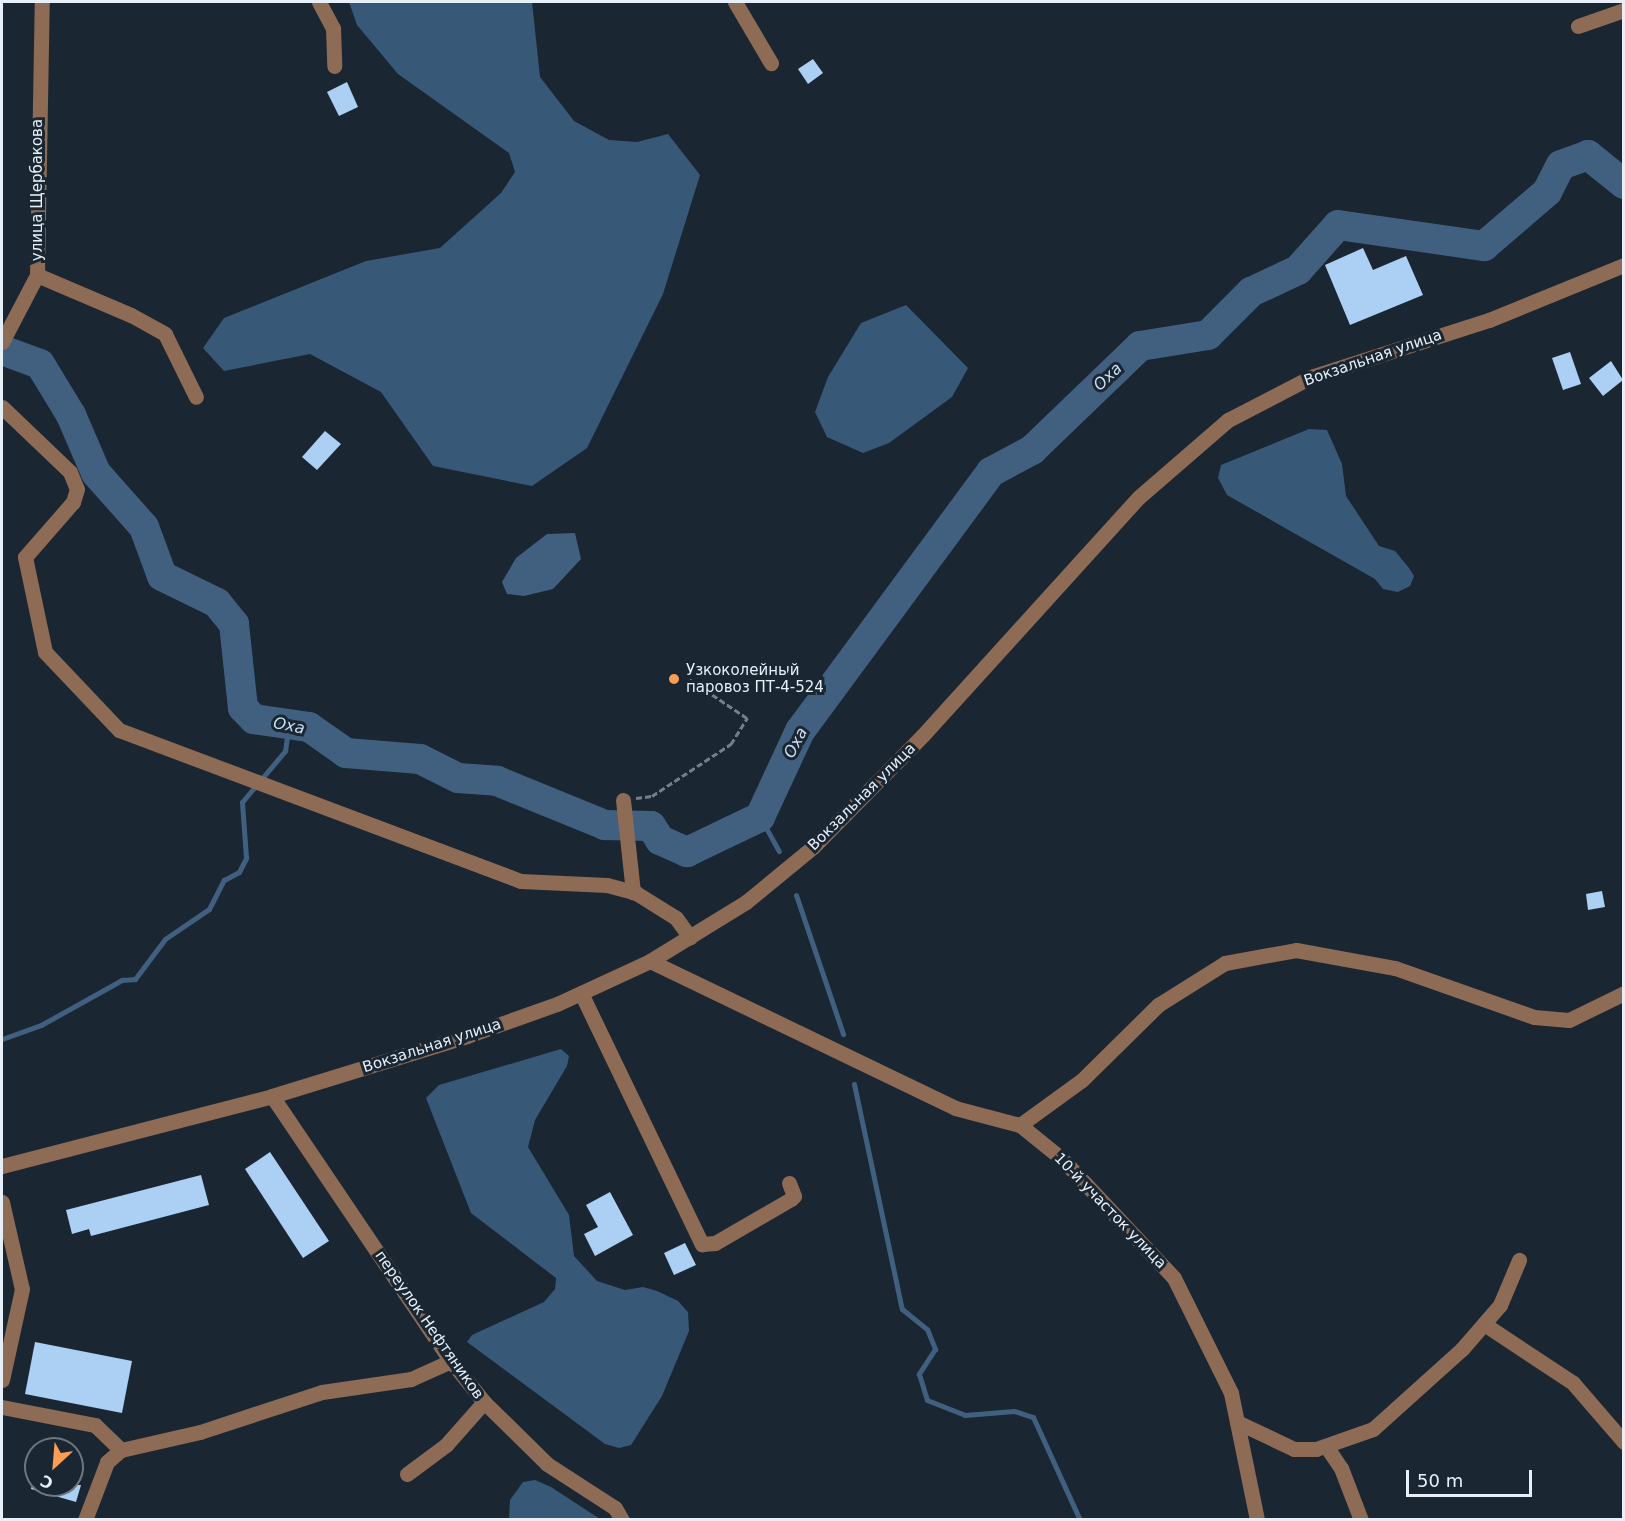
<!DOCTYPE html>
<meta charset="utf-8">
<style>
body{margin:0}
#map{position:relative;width:1625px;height:1521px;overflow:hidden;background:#1a2733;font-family:"DejaVu Sans",sans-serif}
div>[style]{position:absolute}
.forest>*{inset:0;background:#385877}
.water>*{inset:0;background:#416080}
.stream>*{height:5px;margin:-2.5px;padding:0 2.5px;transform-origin:2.5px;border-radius:2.5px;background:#416080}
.river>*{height:30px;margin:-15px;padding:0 15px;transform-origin:15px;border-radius:15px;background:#416080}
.building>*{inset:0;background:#accff4}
.path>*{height:3px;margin-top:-1.5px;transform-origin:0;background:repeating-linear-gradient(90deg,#747f8a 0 6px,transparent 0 9px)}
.minor>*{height:15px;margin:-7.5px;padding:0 7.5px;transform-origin:7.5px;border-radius:7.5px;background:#8d6b54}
.dots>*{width:16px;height:16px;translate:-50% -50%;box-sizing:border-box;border:3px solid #1a2733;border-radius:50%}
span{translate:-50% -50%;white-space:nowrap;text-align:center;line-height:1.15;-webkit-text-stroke:6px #1a2733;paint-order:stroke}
.street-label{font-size:15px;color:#e7f0f9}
.poi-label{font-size:15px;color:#e7f0f9}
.left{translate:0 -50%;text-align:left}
.water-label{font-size:16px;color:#cbdff5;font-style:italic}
.frame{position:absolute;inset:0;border:3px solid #e7f0f9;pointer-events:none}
.north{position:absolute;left:24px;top:1437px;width:60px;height:60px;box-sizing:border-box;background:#1a2733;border:2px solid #6c7782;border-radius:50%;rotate:206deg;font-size:16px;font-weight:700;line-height:24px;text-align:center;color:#e7f0f9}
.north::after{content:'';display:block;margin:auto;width:21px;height:27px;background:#fc9d54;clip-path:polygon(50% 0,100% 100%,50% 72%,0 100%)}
.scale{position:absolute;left:1406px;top:1470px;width:126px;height:27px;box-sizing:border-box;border:3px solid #e7f0f9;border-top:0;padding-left:8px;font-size:18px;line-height:21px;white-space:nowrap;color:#e7f0f9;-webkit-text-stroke:4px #1a2733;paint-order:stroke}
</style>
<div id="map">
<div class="forest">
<i style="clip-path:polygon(349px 2px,532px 2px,540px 77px,574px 121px,609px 140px,637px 142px,668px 134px,700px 175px,663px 294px,587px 448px,532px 486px,433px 466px,381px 392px,310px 354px,224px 371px,203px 348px,224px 318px,366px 261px,440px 248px,501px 193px,515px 172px,509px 153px,398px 74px,357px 25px)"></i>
<i style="clip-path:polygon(906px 305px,968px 368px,952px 397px,889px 443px,863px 453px,827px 437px,815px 412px,828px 377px,861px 323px)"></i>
<i style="clip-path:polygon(1309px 429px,1327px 430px,1342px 464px,1346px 496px,1379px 546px,1395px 551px,1409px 568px,1414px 576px,1410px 586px,1398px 592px,1383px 589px,1375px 579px,1227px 495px,1218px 478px,1221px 465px)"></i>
<i style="clip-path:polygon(561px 1049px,569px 1056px,567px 1066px,535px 1120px,528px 1147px,569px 1215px,574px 1256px,597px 1281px,625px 1290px,643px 1287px,657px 1291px,678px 1301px,688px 1312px,689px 1331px,662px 1396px,631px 1445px,619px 1448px,605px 1444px,467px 1342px,472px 1335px,544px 1302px,555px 1289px,556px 1278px,471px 1213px,426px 1098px,439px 1085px)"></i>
<i style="clip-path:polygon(535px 1480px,551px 1487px,600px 1519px,509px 1519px,510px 1500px,523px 1482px)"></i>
</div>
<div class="water">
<i style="clip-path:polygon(575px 533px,581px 559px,553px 589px,524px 596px,507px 594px,502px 582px,516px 558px,547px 534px)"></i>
</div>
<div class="stream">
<i style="left:760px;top:817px;width:39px;rotate:61deg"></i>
<i style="left:796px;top:895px;width:147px;rotate:71.3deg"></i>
<i style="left:2px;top:1039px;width:41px;rotate:-19.7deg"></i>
<i style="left:41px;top:1025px;width:93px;rotate:-29.1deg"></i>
<i style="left:122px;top:980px;width:13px;rotate:-4deg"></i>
<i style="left:135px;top:979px;width:50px;rotate:-53.1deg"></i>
<i style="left:165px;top:939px;width:53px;rotate:-34.3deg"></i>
<i style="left:209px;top:909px;width:33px;rotate:-63deg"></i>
<i style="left:224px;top:880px;width:17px;rotate:-28deg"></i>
<i style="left:239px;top:872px;width:16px;rotate:-63deg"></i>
<i style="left:246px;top:858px;width:56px;rotate:-94.1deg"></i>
<i style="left:242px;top:802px;width:67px;rotate:-49.9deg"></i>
<i style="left:285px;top:751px;width:27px;rotate:-82deg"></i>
<i style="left:854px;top:1084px;width:230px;rotate:78deg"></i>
<i style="left:902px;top:1309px;width:32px;rotate:39deg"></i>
<i style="left:927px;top:1329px;width:22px;rotate:68deg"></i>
<i style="left:935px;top:1349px;width:30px;rotate:123deg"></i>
<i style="left:919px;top:1374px;width:27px;rotate:73deg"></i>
<i style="left:927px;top:1400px;width:41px;rotate:21.5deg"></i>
<i style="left:965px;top:1415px;width:49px;rotate:-4.7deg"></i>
<i style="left:1014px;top:1411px;width:20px;rotate:18deg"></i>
<i style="left:1033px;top:1417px;width:113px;rotate:65.5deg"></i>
</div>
<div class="river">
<i style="left:2px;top:350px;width:40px;rotate:20.2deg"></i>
<i style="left:40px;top:364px;width:60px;rotate:58.7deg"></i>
<i style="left:71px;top:415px;width:63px;rotate:66.7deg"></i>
<i style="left:96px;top:473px;width:72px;rotate:48.4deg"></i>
<i style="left:144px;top:527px;width:52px;rotate:69.8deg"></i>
<i style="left:162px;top:576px;width:61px;rotate:26.1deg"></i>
<i style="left:217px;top:603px;width:27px;rotate:51deg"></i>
<i style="left:234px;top:624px;width:84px;rotate:83.9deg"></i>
<i style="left:243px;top:708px;width:16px;rotate:45deg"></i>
<i style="left:254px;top:719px;width:56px;rotate:8.3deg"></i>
<i style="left:309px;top:727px;width:45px;rotate:35.1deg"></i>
<i style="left:346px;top:753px;width:74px;rotate:4.6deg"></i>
<i style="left:420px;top:759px;width:42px;rotate:26.6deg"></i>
<i style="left:458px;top:778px;width:39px;rotate:4deg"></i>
<i style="left:497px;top:781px;width:117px;rotate:22.2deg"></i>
<i style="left:605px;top:825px;width:46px;rotate:1.2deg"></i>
<i style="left:651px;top:826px;width:17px;rotate:57deg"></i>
<i style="left:660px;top:840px;width:30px;rotate:24deg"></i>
<i style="left:687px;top:852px;width:81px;rotate:-25.6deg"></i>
<i style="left:760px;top:817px;width:95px;rotate:-65.1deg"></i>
<i style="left:800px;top:731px;width:322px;rotate:-53.6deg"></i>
<i style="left:991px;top:472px;width:47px;rotate:-28.2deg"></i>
<i style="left:1032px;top:450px;width:150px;rotate:-43.9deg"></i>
<i style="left:1140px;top:346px;width:69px;rotate:-9.2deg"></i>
<i style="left:1208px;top:335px;width:61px;rotate:-45deg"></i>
<i style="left:1251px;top:292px;width:52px;rotate:-25.1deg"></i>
<i style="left:1298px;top:270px;width:60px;rotate:-48.4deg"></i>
<i style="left:1338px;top:225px;width:148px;rotate:8.2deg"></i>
<i style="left:1484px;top:246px;width:83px;rotate:-40.6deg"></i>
<i style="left:1547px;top:192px;width:30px;rotate:-63deg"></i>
<i style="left:1561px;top:165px;width:29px;rotate:-20deg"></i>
<i style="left:1588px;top:155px;width:46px;rotate:38.9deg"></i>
</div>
<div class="building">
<i style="clip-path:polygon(813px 59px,823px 73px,808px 84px,798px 69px)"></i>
<i style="clip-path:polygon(347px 82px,358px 107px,339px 116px,327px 92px)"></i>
<i style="clip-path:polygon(1363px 248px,1373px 270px,1406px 256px,1423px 295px,1350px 325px,1325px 265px)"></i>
<i style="clip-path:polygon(1570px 352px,1581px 384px,1563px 390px,1552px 358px)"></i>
<i style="clip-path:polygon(1611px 361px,1623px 380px,1603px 396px,1589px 378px)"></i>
<i style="clip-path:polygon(325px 431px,341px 444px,317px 470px,302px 457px)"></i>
<i style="clip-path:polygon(1602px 891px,1605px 907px,1588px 910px,1586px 894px)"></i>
<i style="clip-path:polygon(270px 1152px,329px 1241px,303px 1258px,245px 1169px)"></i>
<i style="clip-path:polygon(201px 1175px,209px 1205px,91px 1236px,89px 1229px,72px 1234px,66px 1210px)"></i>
<i style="clip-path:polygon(610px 1192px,633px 1235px,595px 1256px,584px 1234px,598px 1227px,586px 1205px)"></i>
<i style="clip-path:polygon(685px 1243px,696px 1265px,674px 1275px,664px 1253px)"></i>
<i style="clip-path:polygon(35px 1342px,132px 1361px,122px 1413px,25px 1394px)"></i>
<i style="clip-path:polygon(32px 1485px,81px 1485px,76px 1502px,31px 1489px)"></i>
</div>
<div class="path">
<i style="left:636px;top:798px;width:16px;rotate:-7deg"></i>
<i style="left:652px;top:796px;width:95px;rotate:-33.4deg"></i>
<i style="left:731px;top:744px;width:31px;rotate:-58deg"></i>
<i style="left:747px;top:718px;width:70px;rotate:-146.1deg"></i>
</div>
<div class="minor">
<i style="left:319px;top:2px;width:30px;rotate:62deg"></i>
<i style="left:333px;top:28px;width:38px;rotate:88deg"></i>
<i style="left:735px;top:2px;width:71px;rotate:59.5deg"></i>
<i style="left:1578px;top:26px;width:49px;rotate:-19.2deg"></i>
<i style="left:37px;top:275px;width:102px;rotate:23.1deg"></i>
<i style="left:131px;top:315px;width:39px;rotate:29deg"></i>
<i style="left:165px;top:334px;width:70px;rotate:63.8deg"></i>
<i style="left:2px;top:342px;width:76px;rotate:-62.4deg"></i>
<i style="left:37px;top:275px;width:273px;rotate:-89deg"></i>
<i style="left:2px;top:407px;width:94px;rotate:43.7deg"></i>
<i style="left:70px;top:472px;width:18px;rotate:68deg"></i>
<i style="left:77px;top:489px;width:14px;rotate:107deg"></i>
<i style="left:73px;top:502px;width:73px;rotate:131.1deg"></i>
<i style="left:25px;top:557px;width:97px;rotate:78.1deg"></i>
<i style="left:45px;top:652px;width:108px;rotate:46.5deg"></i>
<i style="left:119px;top:730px;width:429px;rotate:20.6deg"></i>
<i style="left:521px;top:881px;width:86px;rotate:2.7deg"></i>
<i style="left:607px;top:885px;width:30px;rotate:15deg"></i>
<i style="left:636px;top:893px;width:47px;rotate:32deg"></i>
<i style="left:676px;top:918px;width:24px;rotate:54deg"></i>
<i style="left:623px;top:800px;width:93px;rotate:83.8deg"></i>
<i style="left:650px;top:961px;width:339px;rotate:25.7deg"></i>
<i style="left:955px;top:1108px;width:67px;rotate:14.7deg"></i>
<i style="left:1020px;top:1125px;width:54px;rotate:39deg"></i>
<i style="left:1062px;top:1159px;width:163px;rotate:46.7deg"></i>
<i style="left:1174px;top:1278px;width:128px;rotate:63.6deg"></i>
<i style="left:1231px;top:1393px;width:130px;rotate:78.4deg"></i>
<i style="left:581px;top:993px;width:279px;rotate:64.3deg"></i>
<i style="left:702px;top:1244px;width:13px;rotate:-4deg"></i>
<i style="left:715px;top:1243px;width:88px;rotate:-30.1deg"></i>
<i style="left:791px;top:1199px;width:4px;rotate:-45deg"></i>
<i style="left:794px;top:1196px;width:14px;rotate:-111deg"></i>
<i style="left:272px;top:1096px;width:320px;rotate:56deg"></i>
<i style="left:451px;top:1361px;width:53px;rotate:51.2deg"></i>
<i style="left:484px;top:1402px;width:88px;rotate:44.5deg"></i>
<i style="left:547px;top:1464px;width:81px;rotate:32.9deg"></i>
<i style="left:615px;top:1508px;width:14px;rotate:60deg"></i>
<i style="left:1020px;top:1125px;width:77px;rotate:-36deg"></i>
<i style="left:1082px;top:1080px;width:107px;rotate:-44.6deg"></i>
<i style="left:1158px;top:1005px;width:79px;rotate:-32.1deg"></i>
<i style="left:1225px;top:963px;width:72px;rotate:-10.4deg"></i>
<i style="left:1296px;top:950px;width:101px;rotate:10.3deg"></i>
<i style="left:1395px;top:968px;width:147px;rotate:19.4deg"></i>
<i style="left:1534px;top:1017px;width:35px;rotate:5deg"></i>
<i style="left:1569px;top:1020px;width:61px;rotate:-26.1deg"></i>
<i style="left:2px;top:1166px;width:279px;rotate:-14.5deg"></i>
<i style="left:272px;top:1096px;width:204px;rotate:-17.1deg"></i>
<i style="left:467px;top:1036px;width:96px;rotate:-19.6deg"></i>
<i style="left:557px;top:1004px;width:102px;rotate:-24.8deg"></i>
<i style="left:650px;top:961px;width:113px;rotate:-31.6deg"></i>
<i style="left:746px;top:902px;width:87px;rotate:-39.4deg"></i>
<i style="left:813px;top:847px;width:157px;rotate:-45.5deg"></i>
<i style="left:923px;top:735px;width:321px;rotate:-47.8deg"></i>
<i style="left:1139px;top:497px;width:118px;rotate:-40.9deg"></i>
<i style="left:1228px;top:420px;width:93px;rotate:-27.4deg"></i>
<i style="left:1311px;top:377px;width:187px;rotate:-17.8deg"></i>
<i style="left:1489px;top:320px;width:146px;rotate:-22.2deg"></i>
<i style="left:2px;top:1202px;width:89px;rotate:77.1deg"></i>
<i style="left:22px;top:1289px;width:93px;rotate:102.4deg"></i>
<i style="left:1484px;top:1324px;width:107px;rotate:33.5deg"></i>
<i style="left:1573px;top:1383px;width:78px;rotate:49.2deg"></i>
<i style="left:2px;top:1407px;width:95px;rotate:11deg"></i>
<i style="left:95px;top:1425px;width:36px;rotate:44deg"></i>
<i style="left:1237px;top:1422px;width:63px;rotate:25.3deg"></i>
<i style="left:1294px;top:1449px;width:22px"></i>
<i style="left:1316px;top:1449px;width:60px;rotate:-19.3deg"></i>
<i style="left:1373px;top:1429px;width:120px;rotate:-42deg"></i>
<i style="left:1462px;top:1349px;width:58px;rotate:-49.2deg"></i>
<i style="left:1500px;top:1305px;width:49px;rotate:-67.1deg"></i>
<i style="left:1326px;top:1446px;width:27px;rotate:56deg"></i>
<i style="left:1341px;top:1468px;width:56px;rotate:69deg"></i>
<i style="left:407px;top:1474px;width:49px;rotate:-36.6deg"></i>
<i style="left:446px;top:1445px;width:57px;rotate:-48.5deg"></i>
<i style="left:85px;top:1520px;width:62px;rotate:-69.2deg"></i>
<i style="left:107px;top:1462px;width:18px;rotate:-41deg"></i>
<i style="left:121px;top:1450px;width:81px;rotate:-12.8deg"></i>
<i style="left:200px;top:1432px;width:128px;rotate:-18.2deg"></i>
<i style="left:322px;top:1392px;width:90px;rotate:-8.3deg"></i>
<i style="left:411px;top:1379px;width:44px;rotate:-24.2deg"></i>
</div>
<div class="dots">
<i style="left:674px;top:679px;background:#fc9d54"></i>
</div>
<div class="street-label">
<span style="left:38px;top:190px;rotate:-90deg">улица Щербакова</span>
<span style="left:1373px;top:358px;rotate:-19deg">Вокзальная улица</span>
<span style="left:862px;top:797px;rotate:-45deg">Вокзальная улица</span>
<span style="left:432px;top:1046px;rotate:-18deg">Вокзальная улица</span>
<span style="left:1110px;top:1211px;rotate:46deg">10-й участок улица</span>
<span style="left:429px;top:1325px;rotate:55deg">переулок Нефтяников</span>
</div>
<div class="poi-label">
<span class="left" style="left:686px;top:679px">Узкоколейный<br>паровоз ПТ-4-524</span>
</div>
<div class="water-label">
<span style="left:1108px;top:377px;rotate:-44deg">Оха</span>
<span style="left:289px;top:726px;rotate:11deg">Оха</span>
<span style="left:796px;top:743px;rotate:-62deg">Оха</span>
</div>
<div class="frame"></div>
<div class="north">С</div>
<div class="scale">50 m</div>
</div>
